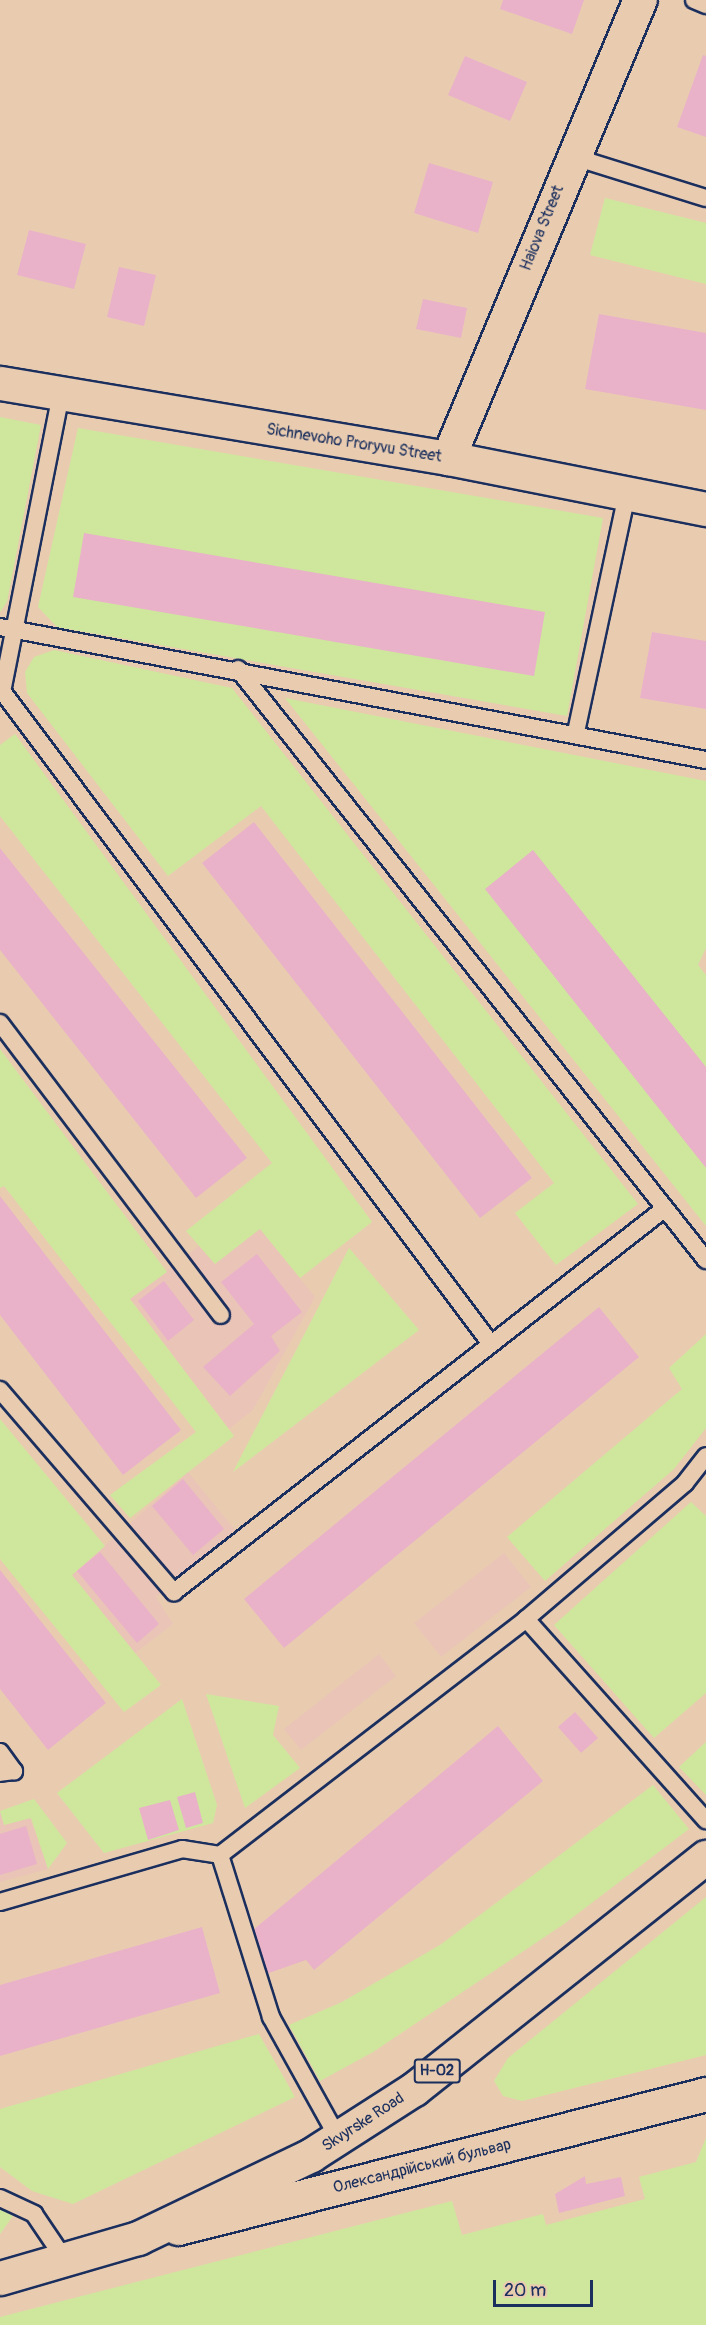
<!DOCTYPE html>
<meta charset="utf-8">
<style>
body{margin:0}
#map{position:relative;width:706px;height:2325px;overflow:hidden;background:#e9ccb0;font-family:Pangolin,sans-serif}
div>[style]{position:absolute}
.built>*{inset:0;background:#e9c4b7}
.green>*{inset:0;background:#cee79d}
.building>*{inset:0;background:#e9b2c8}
.roads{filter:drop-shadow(2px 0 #1b2f5e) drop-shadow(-2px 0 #1b2f5e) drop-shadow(0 2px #1b2f5e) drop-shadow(0 -2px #1b2f5e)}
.service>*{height:16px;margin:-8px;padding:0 8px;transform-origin:8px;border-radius:8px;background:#e9ccb0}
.minor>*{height:33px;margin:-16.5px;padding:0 16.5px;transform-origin:16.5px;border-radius:16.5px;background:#e9ccb0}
.secondary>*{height:33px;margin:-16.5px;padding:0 16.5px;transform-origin:16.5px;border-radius:16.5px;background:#e9ccb0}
.primary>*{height:33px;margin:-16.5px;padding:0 16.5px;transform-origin:16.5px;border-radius:16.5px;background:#e9ccb0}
span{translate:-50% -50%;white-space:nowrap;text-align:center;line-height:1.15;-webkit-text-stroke:5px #e9ccb0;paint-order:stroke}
.shield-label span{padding:2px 4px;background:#e9ccb0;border:2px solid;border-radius:4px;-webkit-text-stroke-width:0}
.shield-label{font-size:15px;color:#1b2f5e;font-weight:700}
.street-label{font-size:16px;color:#1b2f5e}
.scale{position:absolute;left:493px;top:2280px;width:100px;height:27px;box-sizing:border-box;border:3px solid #1b2f5e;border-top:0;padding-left:8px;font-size:18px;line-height:21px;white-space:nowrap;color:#1b2f5e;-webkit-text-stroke:4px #e9ccb0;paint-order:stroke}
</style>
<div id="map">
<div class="built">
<i style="clip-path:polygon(260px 1229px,315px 1297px,253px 1410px,229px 1429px,130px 1298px,199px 1246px,215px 1264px)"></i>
<i style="clip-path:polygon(188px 1472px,235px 1530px,156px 1597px,173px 1624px,135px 1653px,72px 1575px)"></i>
<i style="clip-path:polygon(504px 1553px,531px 1587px,441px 1657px,414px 1623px)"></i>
<i style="clip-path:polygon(379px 1654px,396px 1676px,301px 1750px,284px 1729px)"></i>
<i style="clip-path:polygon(0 1811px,4px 1825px,30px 1818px,48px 1869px,0 1882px)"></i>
</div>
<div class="green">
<i style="clip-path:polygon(605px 198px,706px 223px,706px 284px,590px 255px)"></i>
<i style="clip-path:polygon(0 417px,41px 425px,7px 602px,0 612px)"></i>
<i style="clip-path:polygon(78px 428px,603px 518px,567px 716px,57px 627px,38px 607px)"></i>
<i style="clip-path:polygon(54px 650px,232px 688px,638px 1204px,556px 1265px,515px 1213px,554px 1183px,261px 806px,168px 876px,27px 693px,25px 672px,34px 657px)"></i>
<i style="clip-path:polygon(285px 698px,706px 781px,706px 948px,698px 965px,706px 975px,706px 1226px)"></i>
<i style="clip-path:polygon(15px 734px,372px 1222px,300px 1278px,260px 1229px,215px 1264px,186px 1231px,272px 1163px,0 816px,0 745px)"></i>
<i style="clip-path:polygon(0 1049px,167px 1272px,130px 1299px,234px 1436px,130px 1518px,110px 1495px,196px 1432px,4px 1186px,0 1188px)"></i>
<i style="clip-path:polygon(349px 1248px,419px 1330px,233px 1472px)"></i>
<i style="clip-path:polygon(706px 1334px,706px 1428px,674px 1469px,545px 1581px,507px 1537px,682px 1389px,669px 1368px)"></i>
<i style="clip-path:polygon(0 1419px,105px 1546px,72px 1575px,161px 1685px,124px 1712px,0 1559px)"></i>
<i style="clip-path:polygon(691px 1502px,706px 1516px,706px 1693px,654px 1738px,554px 1625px)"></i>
<i style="clip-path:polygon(206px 1694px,279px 1706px,273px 1735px,300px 1768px,245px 1808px)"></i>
<i style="clip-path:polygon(182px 1699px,217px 1805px,213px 1823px,104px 1853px,57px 1793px)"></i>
<i style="clip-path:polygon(706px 1742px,706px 1795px,679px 1767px)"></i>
<i style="clip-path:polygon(653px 1785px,689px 1829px,564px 1924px,373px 2052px,320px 2081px,289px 2025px,342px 2002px,440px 1945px)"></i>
<i style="clip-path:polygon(34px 1799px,67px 1843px,48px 1869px,31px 1818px,4px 1825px,0 1811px)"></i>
<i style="clip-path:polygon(706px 1897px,706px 2055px,522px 2101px,503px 2096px,494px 2081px,508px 2058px)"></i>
<i style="clip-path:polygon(259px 2034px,295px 2097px,73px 2204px,32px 2191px,0 2167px,0 2109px)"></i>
<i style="clip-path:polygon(706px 2138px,706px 2325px,0 2325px,0 2317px,452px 2201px,462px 2235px,543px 2214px,546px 2225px,645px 2199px,639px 2177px,696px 2162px)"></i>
<i style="clip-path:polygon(0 2209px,13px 2216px,0 2234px)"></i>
</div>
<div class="building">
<i style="clip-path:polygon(503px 0,584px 0,572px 34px,500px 9px)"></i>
<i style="clip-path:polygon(703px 55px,706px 56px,706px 137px,677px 127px)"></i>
<i style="clip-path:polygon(465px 56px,527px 82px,510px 121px,448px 95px)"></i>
<i style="clip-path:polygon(429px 163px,493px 182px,478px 233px,414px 213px)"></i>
<i style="clip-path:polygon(29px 230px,86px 244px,74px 289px,17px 275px)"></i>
<i style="clip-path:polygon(119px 267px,156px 275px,144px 326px,107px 317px)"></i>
<i style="clip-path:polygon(423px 299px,467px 308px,461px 338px,416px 329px)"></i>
<i style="clip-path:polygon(599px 314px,706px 333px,706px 410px,585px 389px)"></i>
<i style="clip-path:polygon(84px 533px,545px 612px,534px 676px,73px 597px)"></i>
<i style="clip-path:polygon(652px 632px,706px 641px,706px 709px,640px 698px)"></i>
<i style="clip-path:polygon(254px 822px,532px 1178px,480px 1218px,202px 863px)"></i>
<i style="clip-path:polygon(0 848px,247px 1158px,196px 1198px,0 950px)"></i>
<i style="clip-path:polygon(533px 850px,706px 1067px,706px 1168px,485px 889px)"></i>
<i style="clip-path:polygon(0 1196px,181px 1430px,123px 1475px,0 1315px)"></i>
<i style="clip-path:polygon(257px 1254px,302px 1312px,271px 1336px,280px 1351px,230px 1396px,203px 1367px,254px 1324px,221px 1282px)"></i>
<i style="clip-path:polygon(164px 1281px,194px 1320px,168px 1341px,138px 1301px)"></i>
<i style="clip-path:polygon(599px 1307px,639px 1357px,284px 1648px,244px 1599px)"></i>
<i style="clip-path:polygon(183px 1479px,224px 1529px,193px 1555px,152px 1506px)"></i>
<i style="clip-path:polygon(100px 1552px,159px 1624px,137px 1643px,77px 1571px)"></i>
<i style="clip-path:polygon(0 1570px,106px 1703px,48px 1750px,0 1689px)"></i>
<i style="clip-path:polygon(575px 1712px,598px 1738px,581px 1753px,558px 1727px)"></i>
<i style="clip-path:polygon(498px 1726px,543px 1781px,314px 1970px,306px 1960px,266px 1974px,252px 1931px)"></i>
<i style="clip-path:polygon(195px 1792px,203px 1823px,186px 1828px,177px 1797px)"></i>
<i style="clip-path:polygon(170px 1800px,179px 1830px,148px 1840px,139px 1808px)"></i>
<i style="clip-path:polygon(26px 1826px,37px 1864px,0 1875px,0 1834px)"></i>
<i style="clip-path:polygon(202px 1927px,220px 1993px,0 2056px,0 1985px)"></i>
<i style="clip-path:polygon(585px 2176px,586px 2184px,621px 2177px,625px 2196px,559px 2213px,555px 2194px)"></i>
</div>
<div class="roads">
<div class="service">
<i style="left:694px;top:0;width:13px;rotate:23deg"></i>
<i style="left:571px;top:156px;width:141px;rotate:17.3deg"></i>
<i style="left:61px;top:394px;width:303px;rotate:101.2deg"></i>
<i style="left:2px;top:691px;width:816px;rotate:53.17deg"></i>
<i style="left:0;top:627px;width:718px;rotate:10.67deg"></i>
<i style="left:238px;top:669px;width:754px;rotate:51.63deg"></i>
<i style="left:576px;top:732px;width:242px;rotate:-77.9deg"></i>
<i style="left:0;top:1023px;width:366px;rotate:52.9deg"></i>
<i style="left:0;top:1390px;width:267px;rotate:49.3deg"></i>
<i style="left:174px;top:1592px;width:622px;rotate:-38.01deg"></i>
<i style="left:526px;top:1619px;width:270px;rotate:48.2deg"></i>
<i style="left:0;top:1752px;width:24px;rotate:54deg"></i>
<i style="left:14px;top:1771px;width:14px;rotate:172deg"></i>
<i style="left:220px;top:1855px;width:170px;rotate:72.5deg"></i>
<i style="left:271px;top:2017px;width:138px;rotate:61deg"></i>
<i style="left:0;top:1902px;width:190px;rotate:-16.2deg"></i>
<i style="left:182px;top:1849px;width:38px;rotate:9deg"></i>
<i style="left:220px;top:1855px;width:386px;rotate:-37.6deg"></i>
<i style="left:526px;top:1619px;width:209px;rotate:-40.5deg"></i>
<i style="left:685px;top:1483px;width:34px;rotate:-52deg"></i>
<i style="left:0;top:2198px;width:38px;rotate:25deg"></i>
<i style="left:34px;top:2214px;width:55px;rotate:56deg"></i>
</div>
<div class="minor">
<i style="left:0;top:383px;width:454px;rotate:9.5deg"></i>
<i style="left:448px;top:458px;width:263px;rotate:11.2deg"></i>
<i style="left:448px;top:458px;width:497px;rotate:-67.3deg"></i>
</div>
<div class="secondary">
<i style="left:178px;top:2228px;width:545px;rotate:-14.24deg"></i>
</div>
<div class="primary">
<i style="left:0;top:2278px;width:144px;rotate:-16.2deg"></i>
<i style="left:138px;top:2238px;width:192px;rotate:-25.6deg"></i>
<i style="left:311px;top:2155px;width:122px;rotate:-32.7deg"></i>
<i style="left:414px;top:2089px;width:373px;rotate:-38.5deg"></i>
</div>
</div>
<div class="shield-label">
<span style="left:437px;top:2071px">Н-02</span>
</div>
<div class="street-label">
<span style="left:542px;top:228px;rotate:-68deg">Haiova Street</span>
<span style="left:354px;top:443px;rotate:9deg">Sichnevoho Proryvu Street</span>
<span style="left:363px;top:2122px;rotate:-33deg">Skvyrske Road</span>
<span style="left:422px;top:2166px;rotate:-14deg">Олександрійський бульвар</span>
</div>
<div class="scale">20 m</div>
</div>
